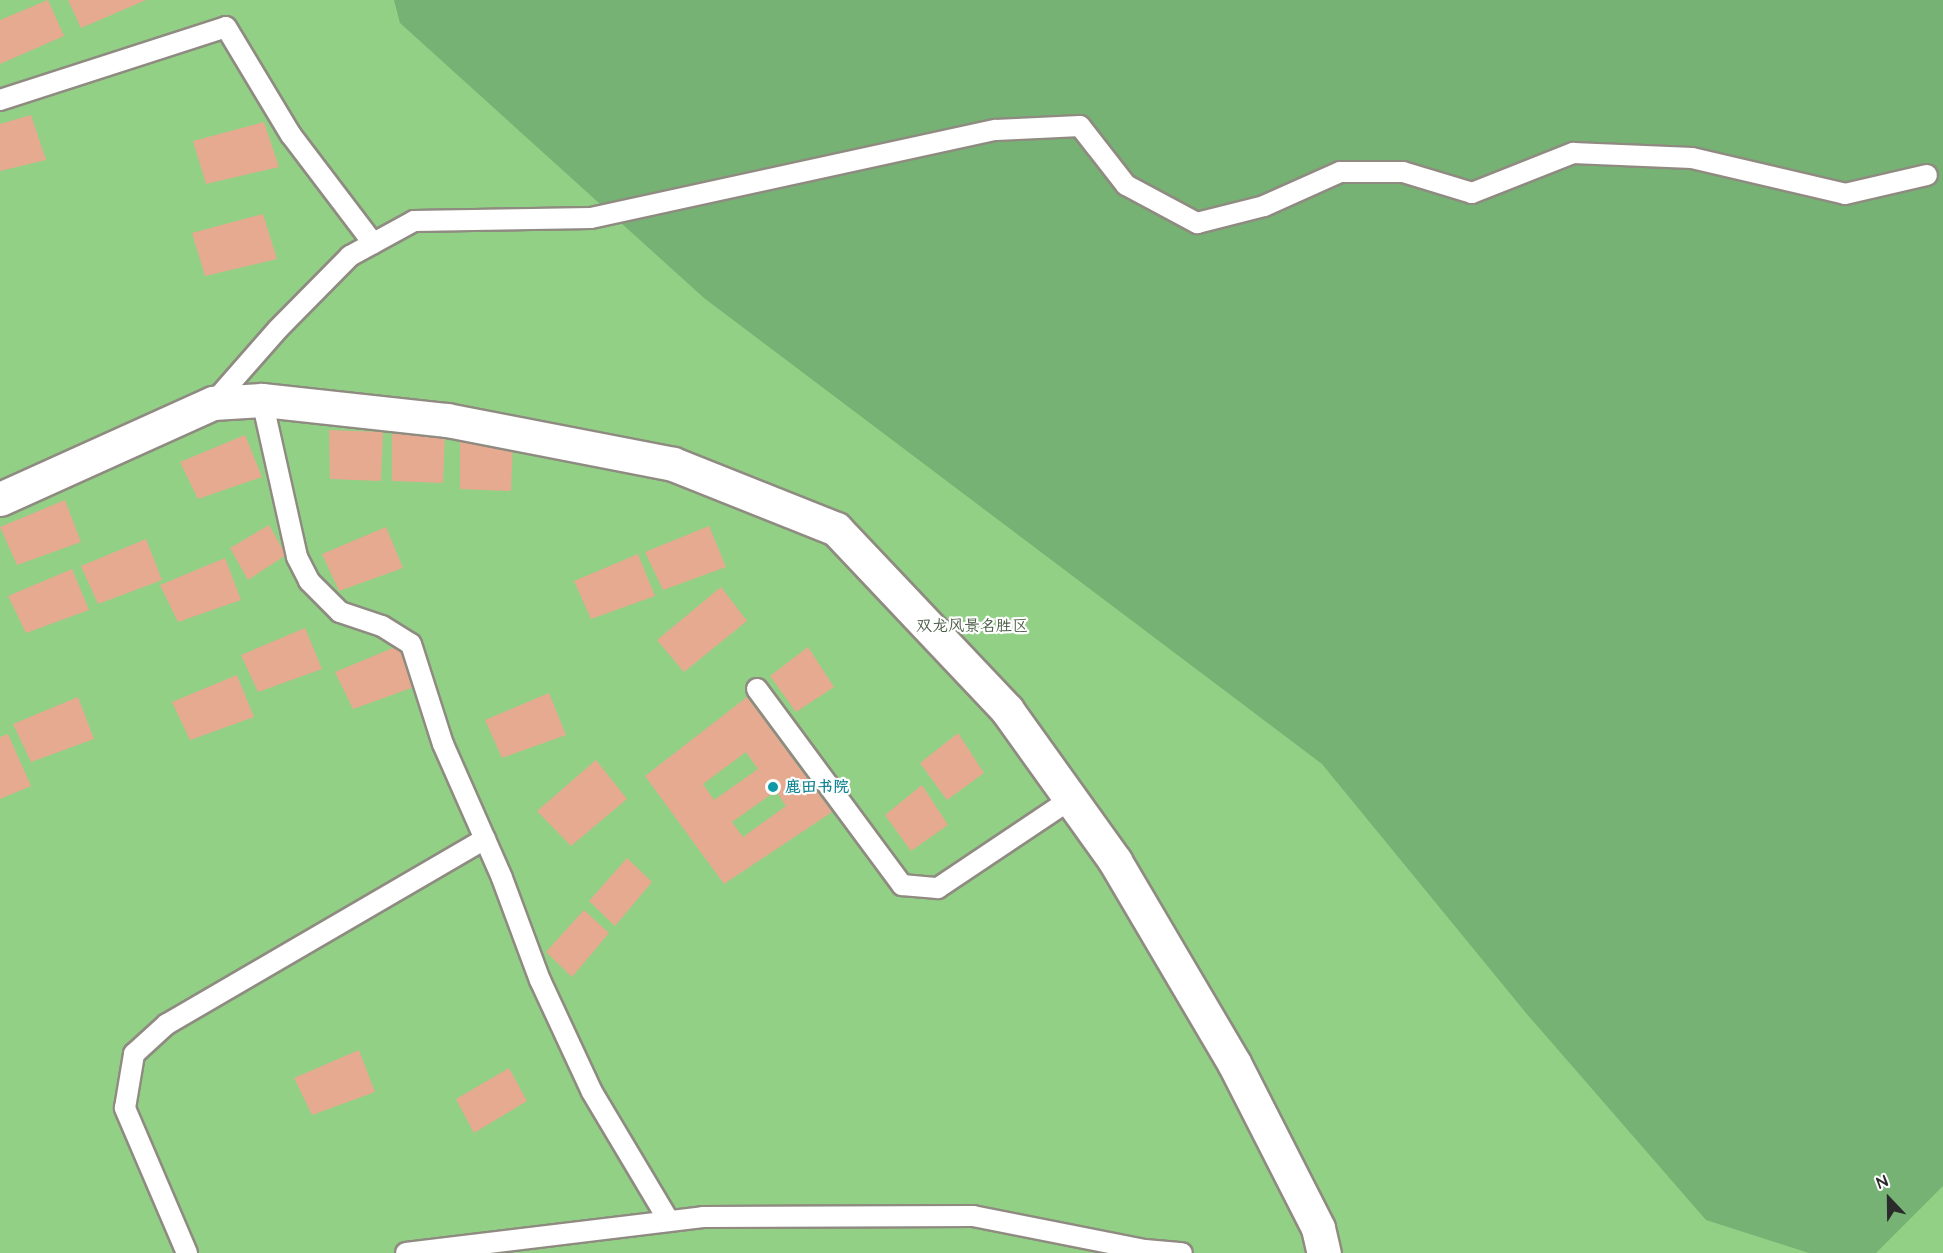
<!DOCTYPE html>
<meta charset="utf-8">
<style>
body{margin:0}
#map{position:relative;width:1943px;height:1253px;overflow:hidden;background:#f3ebd7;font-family:"Architects Daughter","LXGW WenKai TC",sans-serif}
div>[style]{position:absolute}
.green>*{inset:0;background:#92d086}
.forest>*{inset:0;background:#75b273}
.building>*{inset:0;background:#e6aa90}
.roads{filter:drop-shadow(2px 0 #8f8b81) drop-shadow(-2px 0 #8f8b81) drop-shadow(0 2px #8f8b81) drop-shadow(0 -2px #8f8b81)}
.lane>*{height:20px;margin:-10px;padding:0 10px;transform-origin:10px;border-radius:10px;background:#fff}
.street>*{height:33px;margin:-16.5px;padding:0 16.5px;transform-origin:16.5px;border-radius:16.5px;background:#fff}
.dots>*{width:16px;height:16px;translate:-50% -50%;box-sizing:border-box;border:3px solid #fff;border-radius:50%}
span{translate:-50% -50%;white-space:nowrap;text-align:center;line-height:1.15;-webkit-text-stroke:4.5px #fff;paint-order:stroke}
.park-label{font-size:16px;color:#4a5d46}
.culture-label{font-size:16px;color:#0d838f;font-weight:700}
.left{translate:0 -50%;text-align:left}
.north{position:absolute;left:1859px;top:1169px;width:60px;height:60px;-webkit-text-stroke:4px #fff;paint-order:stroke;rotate:338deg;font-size:16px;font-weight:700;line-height:24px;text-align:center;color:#2b2b2b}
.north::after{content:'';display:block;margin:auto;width:21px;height:27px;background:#2b2b2b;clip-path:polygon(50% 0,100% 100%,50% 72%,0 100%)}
</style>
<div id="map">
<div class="green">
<i style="clip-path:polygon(0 0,1943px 0,1943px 1253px,0 1253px)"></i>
</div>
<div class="forest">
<i style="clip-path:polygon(394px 0,1943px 0,1943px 1186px,1876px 1253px,1809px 1253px,1706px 1220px,1526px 1013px,1322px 764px,704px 298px,400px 23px)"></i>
</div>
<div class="building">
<i style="clip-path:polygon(48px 0,64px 36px,0 64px,0 20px)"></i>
<i style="clip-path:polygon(68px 0,146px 0,81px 28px)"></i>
<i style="clip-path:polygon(31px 115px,46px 160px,0 171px,0 124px)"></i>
<i style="clip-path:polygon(264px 122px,279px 167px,206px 184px,193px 141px)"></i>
<i style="clip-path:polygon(263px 214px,277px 259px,205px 276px,192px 233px)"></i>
<i style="clip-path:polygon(329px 430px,383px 432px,381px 481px,330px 479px)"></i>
<i style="clip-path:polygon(392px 434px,445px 435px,443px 483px,392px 481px)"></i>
<i style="clip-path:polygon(245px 435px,262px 477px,198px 499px,180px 462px)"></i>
<i style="clip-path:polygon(460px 441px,513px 443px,511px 491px,460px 489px)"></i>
<i style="clip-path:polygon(65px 500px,81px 542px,17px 565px,0 527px)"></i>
<i style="clip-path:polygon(269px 525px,286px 555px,248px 580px,230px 548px)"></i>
<i style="clip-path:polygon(709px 526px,726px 567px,663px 590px,645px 552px)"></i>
<i style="clip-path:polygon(386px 527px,403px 568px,339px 591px,322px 554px)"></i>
<i style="clip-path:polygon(146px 539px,162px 580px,98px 604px,81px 566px)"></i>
<i style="clip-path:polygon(638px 554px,655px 596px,591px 619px,574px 581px)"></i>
<i style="clip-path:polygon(225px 558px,241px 600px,178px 622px,160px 585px)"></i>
<i style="clip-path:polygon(72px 569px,89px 610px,26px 633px,8px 596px)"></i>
<i style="clip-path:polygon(721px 587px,747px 621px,684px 672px,657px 640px)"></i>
<i style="clip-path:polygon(305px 628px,322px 669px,258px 692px,241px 655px)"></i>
<i style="clip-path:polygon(400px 645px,417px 686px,353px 709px,335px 672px)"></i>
<i style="clip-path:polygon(808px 647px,834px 687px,796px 712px,770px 676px)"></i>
<i style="clip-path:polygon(237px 675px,254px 717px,190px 740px,172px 702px)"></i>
<i style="clip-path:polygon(549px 693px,566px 735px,502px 758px,485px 720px)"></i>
<i style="clip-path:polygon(78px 697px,94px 739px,31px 762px,13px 724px)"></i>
<i style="clip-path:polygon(evenodd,747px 697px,832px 812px,724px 884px,645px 776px,747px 697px,746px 752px,758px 769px,714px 800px,703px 784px,746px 752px,747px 697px,776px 791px,786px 806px,743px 837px,732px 822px,776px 791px)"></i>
<i style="clip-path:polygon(958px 733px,984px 773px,947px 800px,920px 763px)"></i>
<i style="clip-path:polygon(8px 734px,31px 786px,0 799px,0 737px)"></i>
<i style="clip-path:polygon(596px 760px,627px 799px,571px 846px,537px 811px)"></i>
<i style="clip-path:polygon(922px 785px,948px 825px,911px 851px,885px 815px)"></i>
<i style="clip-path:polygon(627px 858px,652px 882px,615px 926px,589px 901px)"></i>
<i style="clip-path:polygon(584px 910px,609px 933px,572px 977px,546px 952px)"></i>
<i style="clip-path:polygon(359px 1050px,375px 1092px,312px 1115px,294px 1078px)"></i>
<i style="clip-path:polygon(509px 1068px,527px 1101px,474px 1133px,456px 1099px)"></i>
</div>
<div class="roads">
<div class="lane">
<i style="left:0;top:100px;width:237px;rotate:-17.9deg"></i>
<i style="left:226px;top:27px;width:126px;rotate:59deg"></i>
<i style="left:291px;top:135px;width:136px;rotate:52.8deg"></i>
<i style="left:262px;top:400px;width:161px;rotate:77.4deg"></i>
<i style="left:297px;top:557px;width:27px;rotate:63deg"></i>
<i style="left:309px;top:581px;width:44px;rotate:45deg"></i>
<i style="left:340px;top:612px;width:44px;rotate:18.4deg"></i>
<i style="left:382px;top:626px;width:34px;rotate:32deg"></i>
<i style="left:411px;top:644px;width:105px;rotate:72.3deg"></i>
<i style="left:443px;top:744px;width:146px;rotate:66.2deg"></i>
<i style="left:502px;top:878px;width:109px;rotate:69.6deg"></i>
<i style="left:540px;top:980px;width:123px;rotate:65.1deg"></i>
<i style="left:592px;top:1092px;width:150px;rotate:59.2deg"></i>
<i style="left:213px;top:403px;width:98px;rotate:-48.7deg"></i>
<i style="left:278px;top:329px;width:103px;rotate:-45.4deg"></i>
<i style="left:350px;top:256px;width:73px;rotate:-28.7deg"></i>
<i style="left:414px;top:221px;width:177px;rotate:-1deg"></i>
<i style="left:591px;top:218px;width:414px;rotate:-12.3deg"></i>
<i style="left:996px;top:130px;width:84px;rotate:-2.7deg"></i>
<i style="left:1080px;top:126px;width:75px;rotate:52.1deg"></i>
<i style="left:1126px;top:185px;width:81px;rotate:28.2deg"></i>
<i style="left:1197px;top:223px;width:69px;rotate:-14.2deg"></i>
<i style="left:1264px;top:206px;width:83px;rotate:-24.1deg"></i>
<i style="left:1340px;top:172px;width:63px"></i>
<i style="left:1403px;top:172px;width:72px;rotate:16.9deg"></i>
<i style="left:1472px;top:193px;width:109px;rotate:-21.6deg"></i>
<i style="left:1573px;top:153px;width:119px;rotate:2.4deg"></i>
<i style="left:1692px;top:158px;width:157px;rotate:13.2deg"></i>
<i style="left:1845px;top:194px;width:84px;rotate:-13deg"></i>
<i style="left:757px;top:689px;width:244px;rotate:53.5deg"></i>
<i style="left:902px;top:885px;width:36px;rotate:5deg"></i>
<i style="left:938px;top:888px;width:160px;rotate:-33.8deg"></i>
<i style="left:187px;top:1253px;width:158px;rotate:-113.2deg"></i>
<i style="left:125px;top:1108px;width:55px;rotate:-80.5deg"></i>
<i style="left:134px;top:1054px;width:45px;rotate:-42.3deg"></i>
<i style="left:167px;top:1024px;width:368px;rotate:-30.2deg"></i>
<i style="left:406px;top:1253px;width:299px;rotate:-6.9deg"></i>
<i style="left:703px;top:1217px;width:270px;rotate:-0.2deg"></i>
<i style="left:973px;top:1216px;width:175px;rotate:11.2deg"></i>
<i style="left:1145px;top:1250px;width:37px;rotate:5deg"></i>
</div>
<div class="street">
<i style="left:0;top:499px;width:234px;rotate:-24.3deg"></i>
<i style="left:213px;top:403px;width:49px;rotate:-3.5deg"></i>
<i style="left:262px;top:400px;width:186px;rotate:6.2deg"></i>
<i style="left:447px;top:420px;width:230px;rotate:11deg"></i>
<i style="left:673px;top:464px;width:175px;rotate:21.7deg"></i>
<i style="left:836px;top:529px;width:249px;rotate:46.6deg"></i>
<i style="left:1007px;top:710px;width:186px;rotate:54.4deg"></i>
<i style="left:1115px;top:861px;width:234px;rotate:59.5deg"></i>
<i style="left:1234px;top:1063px;width:185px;rotate:63deg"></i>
<i style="left:1318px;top:1228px;width:26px;rotate:77deg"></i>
</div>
</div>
<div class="dots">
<i style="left:773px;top:787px;background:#0f9aa8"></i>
</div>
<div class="park-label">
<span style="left:972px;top:626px">双龙风景名胜区</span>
</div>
<div class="culture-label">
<span class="left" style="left:785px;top:787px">鹿田书院</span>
</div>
<div class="north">N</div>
</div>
